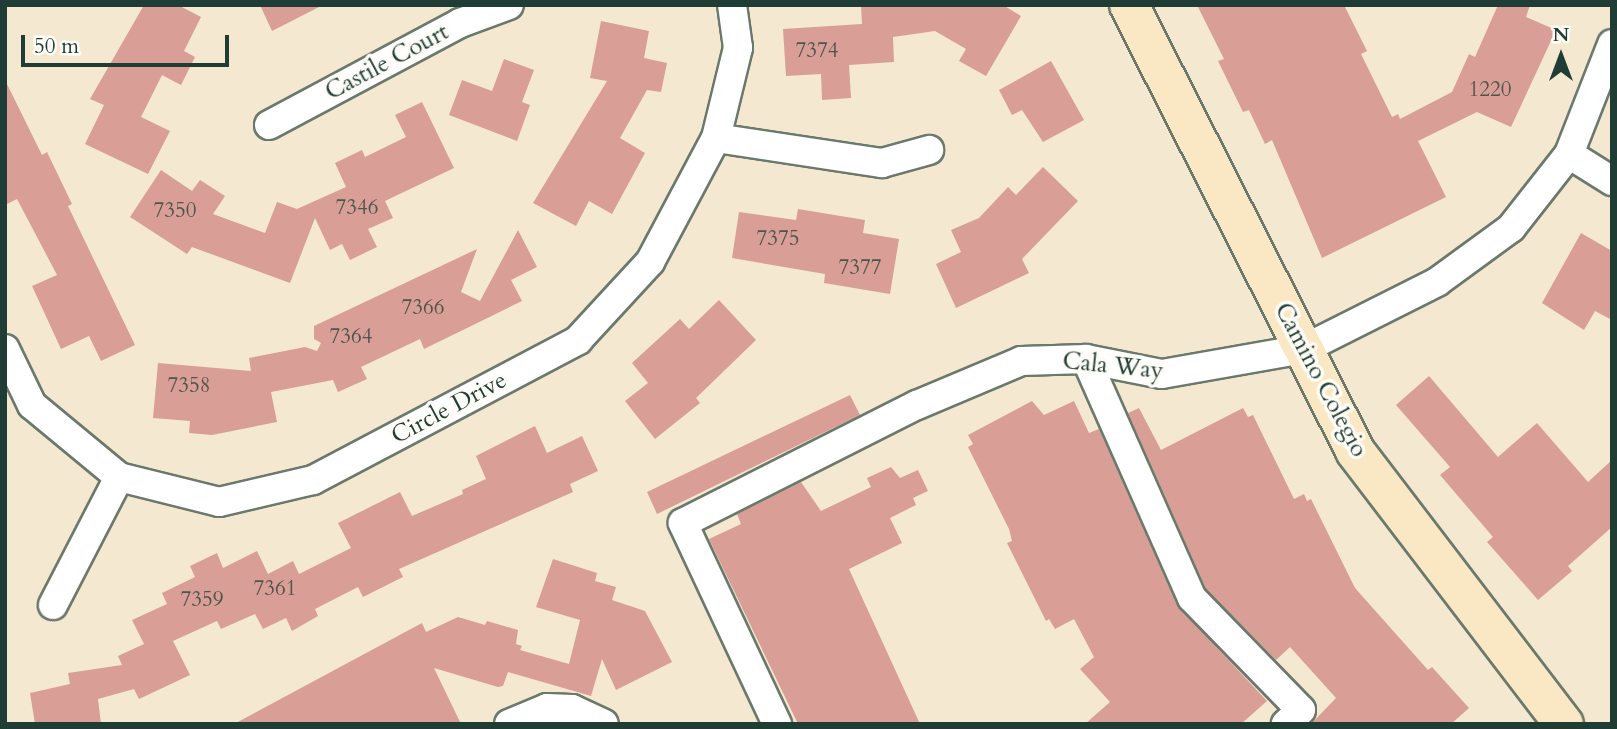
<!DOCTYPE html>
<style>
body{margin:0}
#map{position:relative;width:1617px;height:729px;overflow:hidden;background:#f4e8d1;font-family:Cardo,serif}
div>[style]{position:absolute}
.building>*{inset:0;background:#d99e95}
.roads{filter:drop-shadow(2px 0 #6a796b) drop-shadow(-2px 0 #6a796b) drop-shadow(0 2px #6a796b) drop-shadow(0 -2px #6a796b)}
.street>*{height:28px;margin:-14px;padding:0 14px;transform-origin:14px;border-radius:14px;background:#fff}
.secondary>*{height:38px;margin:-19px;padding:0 19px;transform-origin:19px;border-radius:19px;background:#fae7c3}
span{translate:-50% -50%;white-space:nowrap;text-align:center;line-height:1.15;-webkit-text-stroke:7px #fdfcf7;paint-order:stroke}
.number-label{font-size:21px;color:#4e554c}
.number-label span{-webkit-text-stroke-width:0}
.street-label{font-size:24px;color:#1f3d34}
.frame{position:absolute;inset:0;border:7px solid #1f3d34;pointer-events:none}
.north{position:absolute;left:1526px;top:21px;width:70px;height:70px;-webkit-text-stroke:5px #fdfcf7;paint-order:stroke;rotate:0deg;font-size:19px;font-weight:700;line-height:28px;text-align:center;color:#1f3d34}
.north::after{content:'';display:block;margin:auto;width:24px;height:32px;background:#1f3d34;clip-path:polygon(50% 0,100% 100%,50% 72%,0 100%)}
.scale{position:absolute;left:21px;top:35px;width:208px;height:32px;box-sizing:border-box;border:4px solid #1f3d34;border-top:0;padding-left:9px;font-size:21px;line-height:24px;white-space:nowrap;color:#1f3d34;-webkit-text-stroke:5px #fdfcf7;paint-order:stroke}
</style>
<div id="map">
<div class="building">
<i style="clip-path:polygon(144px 5px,178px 5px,201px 17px,184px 51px,195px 57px,181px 85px,162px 75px,141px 117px,170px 131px,148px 174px,85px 144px,104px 105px,90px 99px)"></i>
<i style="clip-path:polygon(260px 5px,323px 5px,272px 31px)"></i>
<i style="clip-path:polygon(861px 5px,1003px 5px,1021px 16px,986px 76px,959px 61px,966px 49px,935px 31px,893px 37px,894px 62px,849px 65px,851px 98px,822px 100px,821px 74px,786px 76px,783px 29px,862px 24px)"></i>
<i style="clip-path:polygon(1197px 5px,1344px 5px,1367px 51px,1361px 54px,1392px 117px,1398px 114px,1400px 119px,1452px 92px,1469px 54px,1475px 57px,1498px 5px,1530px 5px,1526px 17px,1556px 30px,1511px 127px,1477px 112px,1418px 141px,1446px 197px,1322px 258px,1272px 140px,1265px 144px,1249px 110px,1243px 112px,1218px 61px,1224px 59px)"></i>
<i style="clip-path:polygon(601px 21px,649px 31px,644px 58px,667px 63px,661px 92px,647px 90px,620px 138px,645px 153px,612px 214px,589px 201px,576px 226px,533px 203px,607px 81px,590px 78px)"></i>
<i style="clip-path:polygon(504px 59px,534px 70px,522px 102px,530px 105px,517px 141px,449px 115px,462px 80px,492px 91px)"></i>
<i style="clip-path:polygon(1051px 61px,1084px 120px,1043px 142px,1022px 110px,1012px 115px,999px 90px)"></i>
<i style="clip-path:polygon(5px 80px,42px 155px,47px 152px,72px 204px,68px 206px,135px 345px,101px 361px,89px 336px,61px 349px,32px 286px,57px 275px,17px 199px,5px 205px)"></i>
<i style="clip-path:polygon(422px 102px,454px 168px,385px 201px,393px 218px,368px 229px,377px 247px,350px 260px,342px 244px,330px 250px,315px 218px,290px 283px,192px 247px,187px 254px,130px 217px,161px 170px,192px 191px,200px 180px,225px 196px,213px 214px,265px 233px,277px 202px,297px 209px,346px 187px,335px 163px,362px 150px,365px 157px,406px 137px,395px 115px)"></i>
<i style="clip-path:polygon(1043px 167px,1078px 201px,1022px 259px,1029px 273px,956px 308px,936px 264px,961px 252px,951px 230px,979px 218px,1008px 187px,1016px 195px)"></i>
<i style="clip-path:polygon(798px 209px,865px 220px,863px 233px,899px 239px,890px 294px,824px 283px,825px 274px,732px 258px,739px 212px,796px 220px)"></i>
<i style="clip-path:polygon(518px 230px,537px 267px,511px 280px,522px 301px,424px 349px,420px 339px,361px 367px,367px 379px,338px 392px,333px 380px,271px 392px,277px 422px,212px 435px,189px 433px,190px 421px,153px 418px,158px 363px,251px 371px,249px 358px,305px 347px,317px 351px,321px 343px,314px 339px,314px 326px,477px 249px,461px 292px,480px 301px)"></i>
<i style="clip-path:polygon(1581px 233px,1612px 251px,1612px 320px,1595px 311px,1584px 330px,1542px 303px)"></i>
<i style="clip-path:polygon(719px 300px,756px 340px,696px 398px,700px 403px,655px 439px,625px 401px,648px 383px,632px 363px,680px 319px,689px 329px)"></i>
<i style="clip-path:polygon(1429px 376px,1498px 457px,1537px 423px,1588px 482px,1612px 460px,1612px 527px,1568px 566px,1572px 571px,1538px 600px,1487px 542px,1493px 537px,1440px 475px,1450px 467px,1396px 405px)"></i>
<i style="clip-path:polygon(850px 395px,860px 415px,657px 514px,647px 492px)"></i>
<i style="clip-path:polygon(1032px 401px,1044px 415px,1074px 401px,1089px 433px,1099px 429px,1177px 605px,1267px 701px,1241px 724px,1085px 724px,1110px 702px,1080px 669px,1094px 657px,1074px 619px,1055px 629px,1049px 619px,1046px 621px,1007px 543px,1012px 541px,1009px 529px,968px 447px,973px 444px,968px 435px)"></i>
<i style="clip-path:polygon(1139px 408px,1161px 450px,1243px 408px,1248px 417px,1253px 415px,1294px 499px,1304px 494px,1307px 501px,1311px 499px,1355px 588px,1428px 670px,1432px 667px,1469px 708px,1451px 724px,1311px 724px,1336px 698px,1290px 647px,1276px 660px,1206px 589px,1128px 413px)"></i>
<i style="clip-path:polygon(535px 426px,547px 453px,582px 436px,598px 471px,570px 484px,573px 492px,399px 569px,403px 577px,363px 597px,358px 587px,315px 609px,318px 616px,292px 631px,286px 618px,263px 629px,255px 614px,221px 629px,217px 621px,173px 641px,190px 675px,139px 699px,134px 689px,98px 699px,101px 724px,35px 724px,30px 693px,70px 684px,68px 673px,122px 665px,118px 656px,144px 644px,132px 620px,167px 604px,162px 593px,195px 577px,190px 566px,217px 553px,223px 568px,257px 551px,268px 574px,293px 561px,299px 574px,351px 548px,338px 523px,400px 492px,412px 516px,463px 494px,462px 490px,486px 479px,476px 456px)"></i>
<i style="clip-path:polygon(891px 467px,900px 478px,918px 470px,928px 491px,913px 498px,916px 505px,890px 518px,902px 543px,849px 569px,920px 724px,798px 724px,709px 539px,741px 524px,737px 514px,801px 482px,821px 511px,871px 487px,867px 478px)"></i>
<i style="clip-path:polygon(553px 559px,597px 573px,595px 581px,616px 587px,612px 600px,645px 611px,672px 662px,616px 690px,602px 659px,591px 696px,508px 672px,503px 686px,498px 687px,434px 668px,461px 724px,234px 724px,422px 623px,426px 632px,458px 617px,485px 625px,487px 621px,518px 630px,516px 644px,522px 646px,520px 650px,569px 664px,580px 620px,536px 607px)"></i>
</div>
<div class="roads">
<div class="street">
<i style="left:269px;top:125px;width:217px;rotate:-28.1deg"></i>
<i style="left:460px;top:23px;width:52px;rotate:-20.2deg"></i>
<i style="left:716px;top:138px;width:168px;rotate:8.6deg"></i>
<i style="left:882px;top:163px;width:49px;rotate:-15.5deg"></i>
<i style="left:1569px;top:154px;width:51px;rotate:32.1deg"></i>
<i style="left:5px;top:349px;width:62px;rotate:64.3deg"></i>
<i style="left:32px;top:405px;width:113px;rotate:39.6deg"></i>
<i style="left:119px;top:477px;width:103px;rotate:14deg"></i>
<i style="left:219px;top:502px;width:97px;rotate:-13.2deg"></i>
<i style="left:313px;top:480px;width:300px;rotate:-27.8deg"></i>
<i style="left:578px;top:340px;width:106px;rotate:-47.3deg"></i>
<i style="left:650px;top:262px;width:140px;rotate:-62deg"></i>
<i style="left:716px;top:138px;width:93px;rotate:-76.3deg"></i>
<i style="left:738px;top:48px;width:43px;rotate:-97.9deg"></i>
<i style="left:1086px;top:359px;width:261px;rotate:66.1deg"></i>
<i style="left:1192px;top:598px;width:156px;rotate:45.8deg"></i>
<i style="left:1301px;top:710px;width:21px;rotate:137deg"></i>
<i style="left:53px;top:605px;width:144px;rotate:-62.7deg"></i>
<i style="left:509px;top:724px;width:41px;rotate:-22.8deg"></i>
<i style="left:547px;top:708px;width:25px;rotate:2deg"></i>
<i style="left:572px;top:709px;width:35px;rotate:25deg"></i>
<i style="left:777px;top:724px;width:222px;rotate:-115.1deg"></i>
<i style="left:683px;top:523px;width:262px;rotate:-26.8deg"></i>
<i style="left:917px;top:405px;width:113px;rotate:-22.9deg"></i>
<i style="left:1021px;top:361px;width:65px;rotate:-1.8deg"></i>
<i style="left:1086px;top:359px;width:77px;rotate:11.2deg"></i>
<i style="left:1162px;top:374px;width:144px;rotate:-10deg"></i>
<i style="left:1304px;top:349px;width:149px;rotate:-26.7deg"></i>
<i style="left:1437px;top:282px;width:92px;rotate:-36.1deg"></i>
<i style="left:1511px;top:228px;width:94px;rotate:-51.9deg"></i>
<i style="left:1569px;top:154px;width:118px;rotate:-68.6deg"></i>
</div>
<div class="secondary">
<i style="left:1129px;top:5px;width:500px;rotate:63.1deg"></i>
<i style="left:1355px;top:451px;width:344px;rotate:52.6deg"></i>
</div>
</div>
<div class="number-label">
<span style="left:817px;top:51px">7374</span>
<span style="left:1490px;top:90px">1220</span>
<span style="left:357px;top:208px">7346</span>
<span style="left:175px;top:211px">7350</span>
<span style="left:778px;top:239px">7375</span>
<span style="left:860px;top:268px">7377</span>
<span style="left:423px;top:308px">7366</span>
<span style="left:351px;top:337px">7364</span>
<span style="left:189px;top:386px">7358</span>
<span style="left:275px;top:589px">7361</span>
<span style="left:202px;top:600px">7359</span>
</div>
<div class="street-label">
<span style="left:387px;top:62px;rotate:-28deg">Castile Court</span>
<span style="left:1113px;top:366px;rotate:6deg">Cala Way</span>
<span style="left:1321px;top:380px;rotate:62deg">Camino Colegio</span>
<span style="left:449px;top:408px;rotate:-28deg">Circle Drive</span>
</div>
<div class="frame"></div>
<div class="north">N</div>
<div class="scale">50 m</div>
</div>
